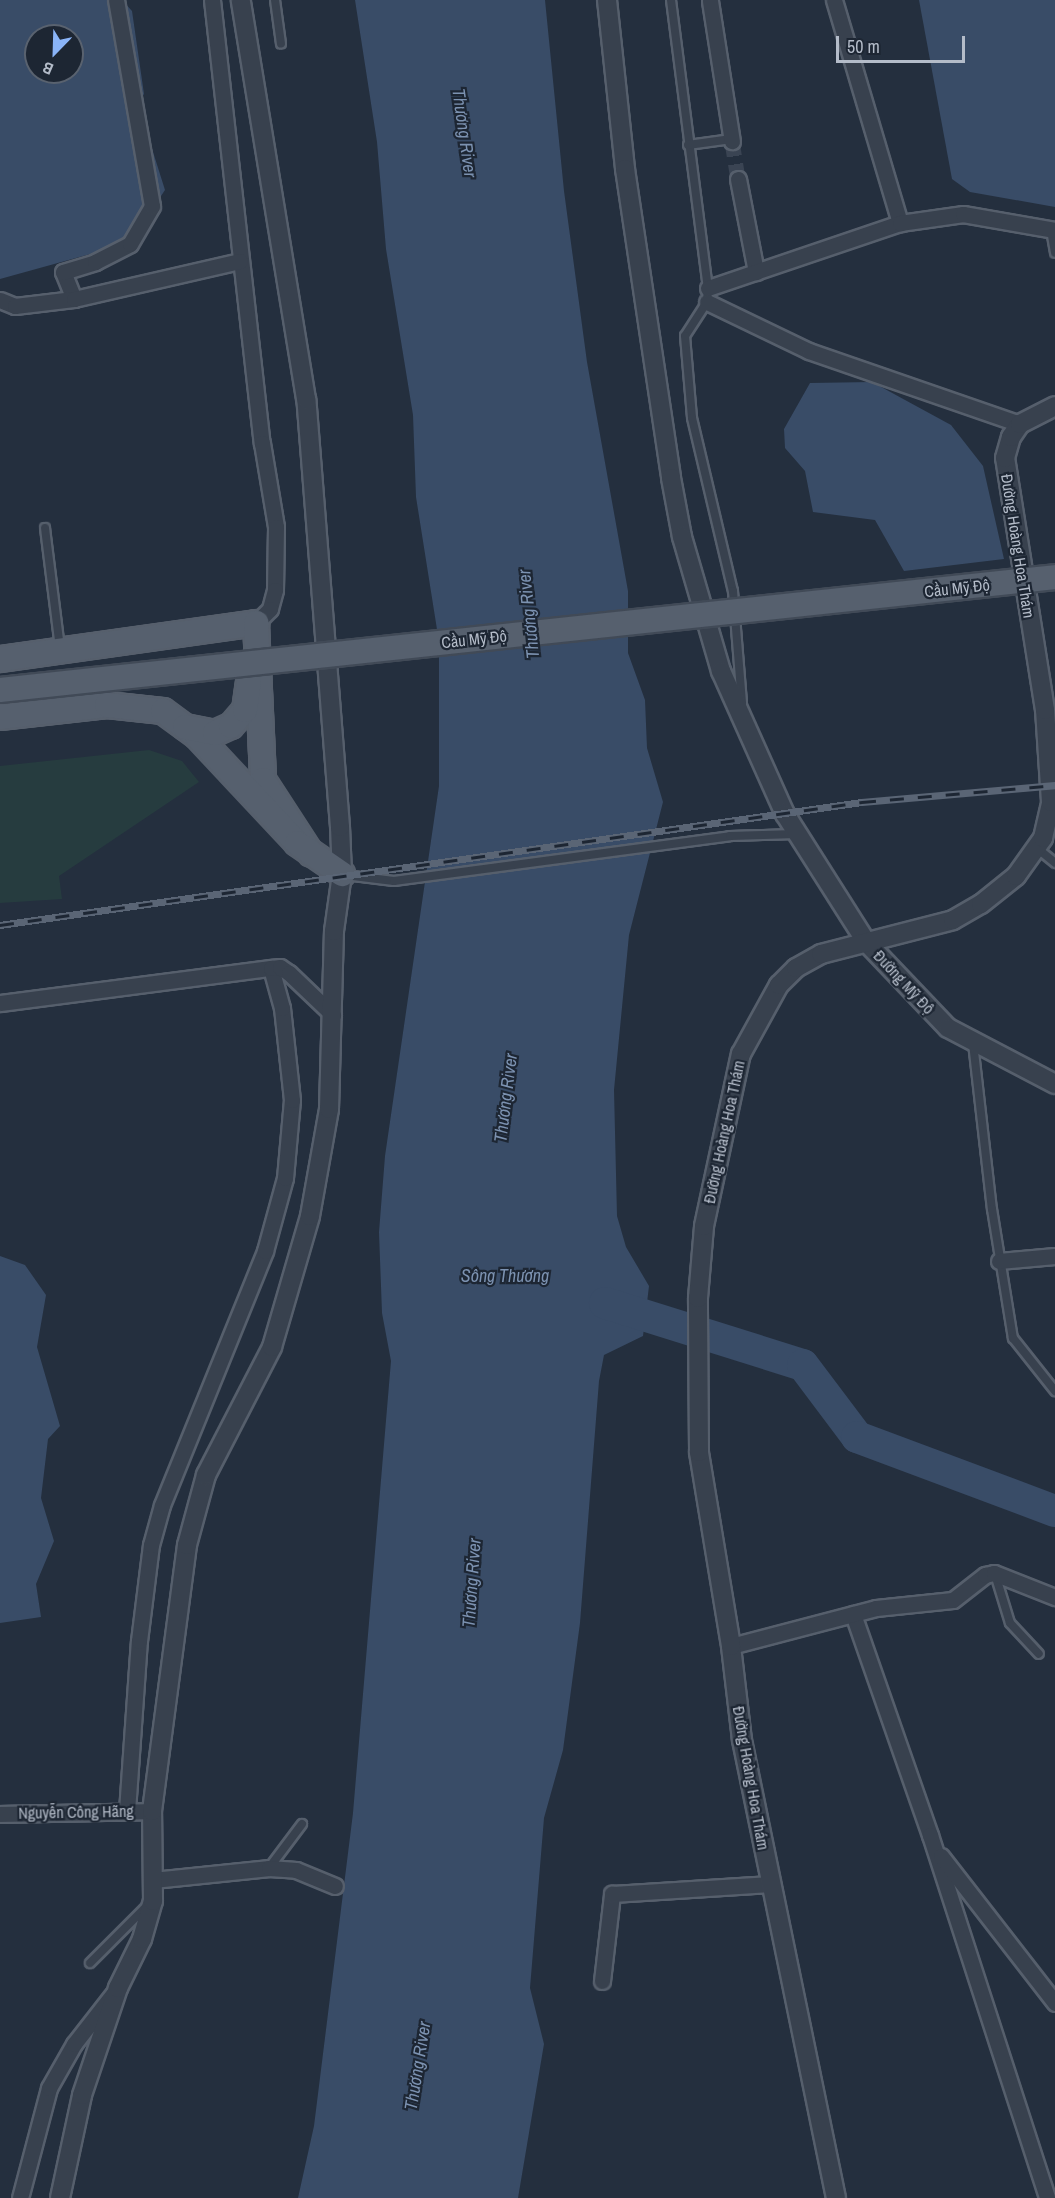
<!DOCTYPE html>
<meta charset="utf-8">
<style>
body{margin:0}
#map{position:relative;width:1055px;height:2198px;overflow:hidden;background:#242f3e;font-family:"Archivo Narrow",sans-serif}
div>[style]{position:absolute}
.green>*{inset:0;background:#263c3f}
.water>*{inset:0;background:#394c67}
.river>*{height:32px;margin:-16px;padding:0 16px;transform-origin:16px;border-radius:16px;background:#394c67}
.minor-tunnel>*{height:15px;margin-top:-7.5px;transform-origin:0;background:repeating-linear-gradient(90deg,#3a4453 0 15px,transparent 0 23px)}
.roads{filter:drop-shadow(2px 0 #565f6c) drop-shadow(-2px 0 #565f6c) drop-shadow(0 2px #565f6c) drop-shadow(0 -2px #565f6c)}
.service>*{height:8px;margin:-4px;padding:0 4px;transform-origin:4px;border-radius:4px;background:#38414e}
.minor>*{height:15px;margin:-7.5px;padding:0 7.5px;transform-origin:7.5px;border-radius:7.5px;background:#38414e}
.tertiary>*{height:18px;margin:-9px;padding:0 9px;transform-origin:9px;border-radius:9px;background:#38414e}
.primary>*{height:24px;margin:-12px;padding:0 12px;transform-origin:12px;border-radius:12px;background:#56606e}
.rail>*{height:7px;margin-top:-3.5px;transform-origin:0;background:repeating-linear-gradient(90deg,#1d2633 0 14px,#5a6575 0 28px);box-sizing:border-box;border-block:2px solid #5a6575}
.bridges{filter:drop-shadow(2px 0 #414a57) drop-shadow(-2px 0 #414a57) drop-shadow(0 2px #414a57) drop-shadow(0 -2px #414a57)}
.primary-bridge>*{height:24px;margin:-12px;padding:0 12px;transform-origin:12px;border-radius:12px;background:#56606e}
span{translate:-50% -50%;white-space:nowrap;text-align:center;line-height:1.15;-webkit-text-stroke:4.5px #1d2633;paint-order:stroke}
.street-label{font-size:16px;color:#b4bcc9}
.water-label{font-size:18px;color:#7c92b1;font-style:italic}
.north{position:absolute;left:24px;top:24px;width:60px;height:60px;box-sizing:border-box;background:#1d2633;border:2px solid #59626f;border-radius:50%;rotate:203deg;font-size:16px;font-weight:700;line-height:24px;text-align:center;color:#b4bcc9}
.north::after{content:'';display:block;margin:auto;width:21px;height:27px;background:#8ab4f8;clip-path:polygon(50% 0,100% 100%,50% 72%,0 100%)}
.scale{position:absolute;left:836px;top:36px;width:129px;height:27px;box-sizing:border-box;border:3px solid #b4bcc9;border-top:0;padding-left:8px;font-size:18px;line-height:21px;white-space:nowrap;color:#b4bcc9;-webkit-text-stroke:4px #1d2633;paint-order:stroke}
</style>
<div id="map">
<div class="green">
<i style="clip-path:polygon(149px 750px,182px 761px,199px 782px,59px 876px,62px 899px,0 903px,0 766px)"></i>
</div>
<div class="water">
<i style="clip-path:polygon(evenodd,0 0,122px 0,132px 11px,144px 94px,127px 118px,135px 136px,148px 136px,165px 190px,130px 243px,0 279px,0 0,36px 36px,72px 36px,72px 72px,36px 72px,36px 36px)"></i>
<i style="clip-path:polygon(355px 0,545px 0,564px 191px,587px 362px,628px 591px,628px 653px,645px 700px,647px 748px,663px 802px,629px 935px,614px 1090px,617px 1216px,626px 1247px,649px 1286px,643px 1336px,604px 1355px,599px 1381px,580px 1623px,563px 1750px,544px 1818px,530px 1988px,544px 2044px,518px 2198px,298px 2198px,314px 2126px,353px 1813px,391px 1361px,382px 1313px,379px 1232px,385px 1156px,439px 786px,439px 642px,416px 497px,413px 415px,386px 249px,377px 142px)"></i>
<i style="clip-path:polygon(919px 0,1055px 0,1055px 207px,970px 192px,952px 179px)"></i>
<i style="clip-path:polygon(872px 382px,951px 425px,983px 466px,1004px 559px,904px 571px,875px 520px,813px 512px,805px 471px,785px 448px,784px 429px,810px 383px)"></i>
<i style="clip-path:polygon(0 1256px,25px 1265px,46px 1295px,37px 1347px,60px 1426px,48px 1439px,41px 1498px,54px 1541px,36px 1584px,41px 1617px,0 1623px)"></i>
</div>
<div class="river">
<i style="left:605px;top:1303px;width:207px;rotate:17.4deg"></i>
<i style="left:803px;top:1365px;width:90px;rotate:53.1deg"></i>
<i style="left:857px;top:1437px;width:211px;rotate:20.5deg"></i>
</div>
<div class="minor-tunnel">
<i style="left:732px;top:141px;width:38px;rotate:81deg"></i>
</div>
<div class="roads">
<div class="service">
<i style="left:275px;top:0;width:44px;rotate:82.2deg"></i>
<i style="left:671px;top:0;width:290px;rotate:82.7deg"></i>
<i style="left:708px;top:288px;width:14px;rotate:94deg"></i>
<i style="left:707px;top:302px;width:40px;rotate:122.9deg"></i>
<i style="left:685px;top:336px;width:82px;rotate:85.1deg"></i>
<i style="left:692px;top:418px;width:178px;rotate:76.7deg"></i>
<i style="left:733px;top:591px;width:113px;rotate:85.4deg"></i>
<i style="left:688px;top:145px;width:44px;rotate:-7.8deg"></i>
<i style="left:1051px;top:230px;width:23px;rotate:80deg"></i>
<i style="left:45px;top:528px;width:121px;rotate:82.9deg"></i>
<i style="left:1038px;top:849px;width:22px;rotate:39deg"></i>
<i style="left:345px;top:875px;width:49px;rotate:7deg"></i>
<i style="left:394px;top:881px;width:339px;rotate:-7.6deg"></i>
<i style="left:730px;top:836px;width:66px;rotate:-1.7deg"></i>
<i style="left:973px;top:1043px;width:167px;rotate:83.5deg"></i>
<i style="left:992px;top:1209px;width:131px;rotate:80.8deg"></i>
<i style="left:1013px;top:1338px;width:68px;rotate:51.6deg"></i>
<i style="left:995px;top:1574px;width:51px;rotate:73deg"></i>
<i style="left:1010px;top:1623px;width:42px;rotate:46.9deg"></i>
<i style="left:269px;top:1868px;width:55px;rotate:-53.1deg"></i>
<i style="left:90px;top:1963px;width:81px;rotate:-45deg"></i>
</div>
<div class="minor">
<i style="left:212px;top:0;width:446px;rotate:83.6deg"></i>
<i style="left:262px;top:443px;width:85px;rotate:80.5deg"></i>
<i style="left:276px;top:527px;width:63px;rotate:90.9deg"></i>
<i style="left:275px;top:590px;width:20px;rotate:105deg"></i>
<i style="left:270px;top:609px;width:20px;rotate:135deg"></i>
<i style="left:834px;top:0;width:233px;rotate:73.5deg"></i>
<i style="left:710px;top:1px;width:142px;rotate:81.1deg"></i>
<i style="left:738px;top:179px;width:95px;rotate:79deg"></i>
<i style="left:708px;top:288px;width:203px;rotate:-18.7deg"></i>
<i style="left:900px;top:223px;width:64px;rotate:-8.1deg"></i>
<i style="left:963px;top:214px;width:93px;rotate:9.9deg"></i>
<i style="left:74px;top:299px;width:29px;rotate:-112deg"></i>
<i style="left:63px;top:272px;width:34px;rotate:-17deg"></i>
<i style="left:95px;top:262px;width:39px;rotate:-27deg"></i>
<i style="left:130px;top:244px;width:44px;rotate:-59.9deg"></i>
<i style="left:152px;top:206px;width:209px;rotate:-99.9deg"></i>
<i style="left:0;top:300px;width:16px;rotate:22deg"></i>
<i style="left:15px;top:306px;width:59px;rotate:-6.8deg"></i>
<i style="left:74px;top:299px;width:170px;rotate:-12.9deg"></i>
<i style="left:707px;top:302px;width:113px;rotate:25.7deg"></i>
<i style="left:809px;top:351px;width:223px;rotate:19.1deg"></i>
<i style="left:0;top:1003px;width:273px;rotate:-7.4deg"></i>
<i style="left:999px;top:1261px;width:56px;rotate:-5.1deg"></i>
<i style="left:853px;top:1614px;width:234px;rotate:70.8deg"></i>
<i style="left:930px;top:1835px;width:381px;rotate:72.1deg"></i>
<i style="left:731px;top:1646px;width:150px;rotate:-14.7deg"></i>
<i style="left:876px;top:1608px;width:77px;rotate:-5.9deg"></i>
<i style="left:953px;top:1600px;width:41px;rotate:-38deg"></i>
<i style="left:985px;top:1575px;width:9px;rotate:-13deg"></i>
<i style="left:994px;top:1573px;width:66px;rotate:21.5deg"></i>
<i style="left:127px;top:1811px;width:170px;rotate:-86deg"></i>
<i style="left:139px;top:1641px;width:97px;rotate:-82.9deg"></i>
<i style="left:151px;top:1545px;width:41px;rotate:-74.6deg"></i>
<i style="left:162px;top:1505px;width:274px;rotate:-67.9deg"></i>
<i style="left:265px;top:1251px;width:76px;rotate:-74.7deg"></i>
<i style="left:285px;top:1178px;width:78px;rotate:-84.9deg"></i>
<i style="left:292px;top:1100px;width:93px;rotate:-96.2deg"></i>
<i style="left:282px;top:1008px;width:41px;rotate:-105.4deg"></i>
<i style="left:271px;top:968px;width:9px;rotate:-6deg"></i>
<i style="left:280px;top:967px;width:11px;rotate:34deg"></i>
<i style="left:289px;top:973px;width:61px;rotate:43.7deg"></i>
<i style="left:0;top:1814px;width:152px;rotate:-1.1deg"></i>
<i style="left:941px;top:1856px;width:186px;rotate:52.2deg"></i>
<i style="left:153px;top:1880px;width:117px;rotate:-5.9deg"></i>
<i style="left:269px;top:1868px;width:27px;rotate:4deg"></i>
<i style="left:296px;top:1870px;width:42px;rotate:22.3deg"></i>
<i style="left:602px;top:1981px;width:88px;rotate:-83.4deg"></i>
<i style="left:612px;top:1894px;width:159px;rotate:-3.6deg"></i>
<i style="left:20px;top:2198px;width:114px;rotate:-75.2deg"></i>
<i style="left:49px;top:2088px;width:51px;rotate:-60.4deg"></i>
<i style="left:74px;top:2044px;width:63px;rotate:-52deg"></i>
</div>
<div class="tertiary">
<i style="left:607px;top:0;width:170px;rotate:83.9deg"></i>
<i style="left:625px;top:169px;width:312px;rotate:81.5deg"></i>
<i style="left:671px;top:478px;width:60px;rotate:79.4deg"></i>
<i style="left:682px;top:537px;width:140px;rotate:73.8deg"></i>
<i style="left:721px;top:671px;width:157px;rotate:65.9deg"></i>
<i style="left:785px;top:814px;width:153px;rotate:57.6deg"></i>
<i style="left:867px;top:943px;width:117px;rotate:46.4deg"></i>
<i style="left:948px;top:1028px;width:121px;rotate:27.6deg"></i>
<i style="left:60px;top:2198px;width:105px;rotate:-77.9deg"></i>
<i style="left:82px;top:2095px;width:113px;rotate:-71.4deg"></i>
<i style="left:118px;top:1988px;width:55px;rotate:-63.9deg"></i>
<i style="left:142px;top:1939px;width:40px;rotate:-74deg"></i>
<i style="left:153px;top:1901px;width:90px;rotate:-90.6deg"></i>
<i style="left:152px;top:1811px;width:268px;rotate:-82.5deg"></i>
<i style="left:187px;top:1545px;width:73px;rotate:-74.8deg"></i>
<i style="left:206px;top:1475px;width:144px;rotate:-62.7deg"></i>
<i style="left:272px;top:1347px;width:136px;rotate:-73.8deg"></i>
<i style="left:310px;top:1216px;width:109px;rotate:-79.9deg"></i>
<i style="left:329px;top:1109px;width:178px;rotate:-88.4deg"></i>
<i style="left:334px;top:931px;width:58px;rotate:-82deg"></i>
<i style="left:342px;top:874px;width:47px;rotate:-92.4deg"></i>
<i style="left:340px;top:827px;width:429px;rotate:-94.5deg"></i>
<i style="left:306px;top:399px;width:404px;rotate:-99.3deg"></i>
<i style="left:836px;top:2198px;width:468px;rotate:-101.6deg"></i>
<i style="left:742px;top:1740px;width:95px;rotate:-96.7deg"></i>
<i style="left:731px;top:1646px;width:197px;rotate:-99.4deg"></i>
<i style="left:699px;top:1452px;width:154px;rotate:-90.4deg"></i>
<i style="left:698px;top:1298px;width:72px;rotate:-85.2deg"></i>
<i style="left:704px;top:1226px;width:176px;rotate:-77.9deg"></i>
<i style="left:741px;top:1054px;width:79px;rotate:-61.2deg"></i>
<i style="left:779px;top:985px;width:24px;rotate:-45deg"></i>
<i style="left:796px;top:968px;width:29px;rotate:-29deg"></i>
<i style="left:821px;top:954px;width:136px;rotate:-14.4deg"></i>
<i style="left:953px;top:920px;width:32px;rotate:-30deg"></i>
<i style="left:981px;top:904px;width:45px;rotate:-38.7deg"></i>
<i style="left:1016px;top:876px;width:47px;rotate:-54.6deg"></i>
<i style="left:1043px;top:838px;width:37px;rotate:-77deg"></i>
<i style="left:1051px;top:802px;width:92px;rotate:-93.7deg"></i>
<i style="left:1045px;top:710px;width:255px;rotate:-99deg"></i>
<i style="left:1005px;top:458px;width:22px;rotate:-74deg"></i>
<i style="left:1011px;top:437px;width:16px;rotate:-55deg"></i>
<i style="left:1020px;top:424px;width:39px;rotate:-27deg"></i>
</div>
<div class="primary">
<i style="left:0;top:659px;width:259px;rotate:-8deg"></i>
<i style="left:256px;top:623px;width:157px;rotate:87.4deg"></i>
<i style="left:263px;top:780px;width:88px;rotate:57deg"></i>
<i style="left:0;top:717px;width:108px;rotate:-6.4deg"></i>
<i style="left:107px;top:705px;width:56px;rotate:6.1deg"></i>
<i style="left:163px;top:711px;width:42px;rotate:36.3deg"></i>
<i style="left:197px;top:736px;width:146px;rotate:46.9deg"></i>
<i style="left:297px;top:843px;width:55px;rotate:34.6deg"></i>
<i style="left:185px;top:727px;width:31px;rotate:11deg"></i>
<i style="left:215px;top:733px;width:17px;rotate:-24deg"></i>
<i style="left:231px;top:726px;width:21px;rotate:-49deg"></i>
<i style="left:245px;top:710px;width:29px;rotate:-82deg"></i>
</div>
</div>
<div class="rail">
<i style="left:0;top:925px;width:871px;rotate:-8.12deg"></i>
<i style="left:862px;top:802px;width:194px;rotate:-5deg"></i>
</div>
<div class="bridges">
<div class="primary-bridge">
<i style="left:0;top:690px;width:1061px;rotate:-6.11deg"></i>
</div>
</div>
<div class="street-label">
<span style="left:1018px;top:546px;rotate:81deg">Đường Hoàng Hoa Thám</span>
<span style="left:957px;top:588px;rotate:-6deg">Cầu Mỹ Độ</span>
<span style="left:474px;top:639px;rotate:-6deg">Cầu Mỹ Độ</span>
<span style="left:904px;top:982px;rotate:47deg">Đường Mỹ Độ</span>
<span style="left:724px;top:1132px;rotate:-78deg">Đường Hoàng Hoa Thám</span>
<span style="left:751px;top:1778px;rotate:80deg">Đường Hoàng Hoa Thám</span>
<span style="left:76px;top:1812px;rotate:-1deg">Nguyễn Công Hãng</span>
</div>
<div class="water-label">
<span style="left:464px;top:133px;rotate:82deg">Thương River</span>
<span style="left:529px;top:614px;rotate:-96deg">Thương River</span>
<span style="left:506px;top:1098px;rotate:-83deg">Thương River</span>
<span style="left:505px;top:1276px">Sông Thương</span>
<span style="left:472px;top:1583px;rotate:-86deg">Thương River</span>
<span style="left:418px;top:2066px;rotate:-81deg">Thương River</span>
</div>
<div class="north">B</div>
<div class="scale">50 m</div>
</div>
